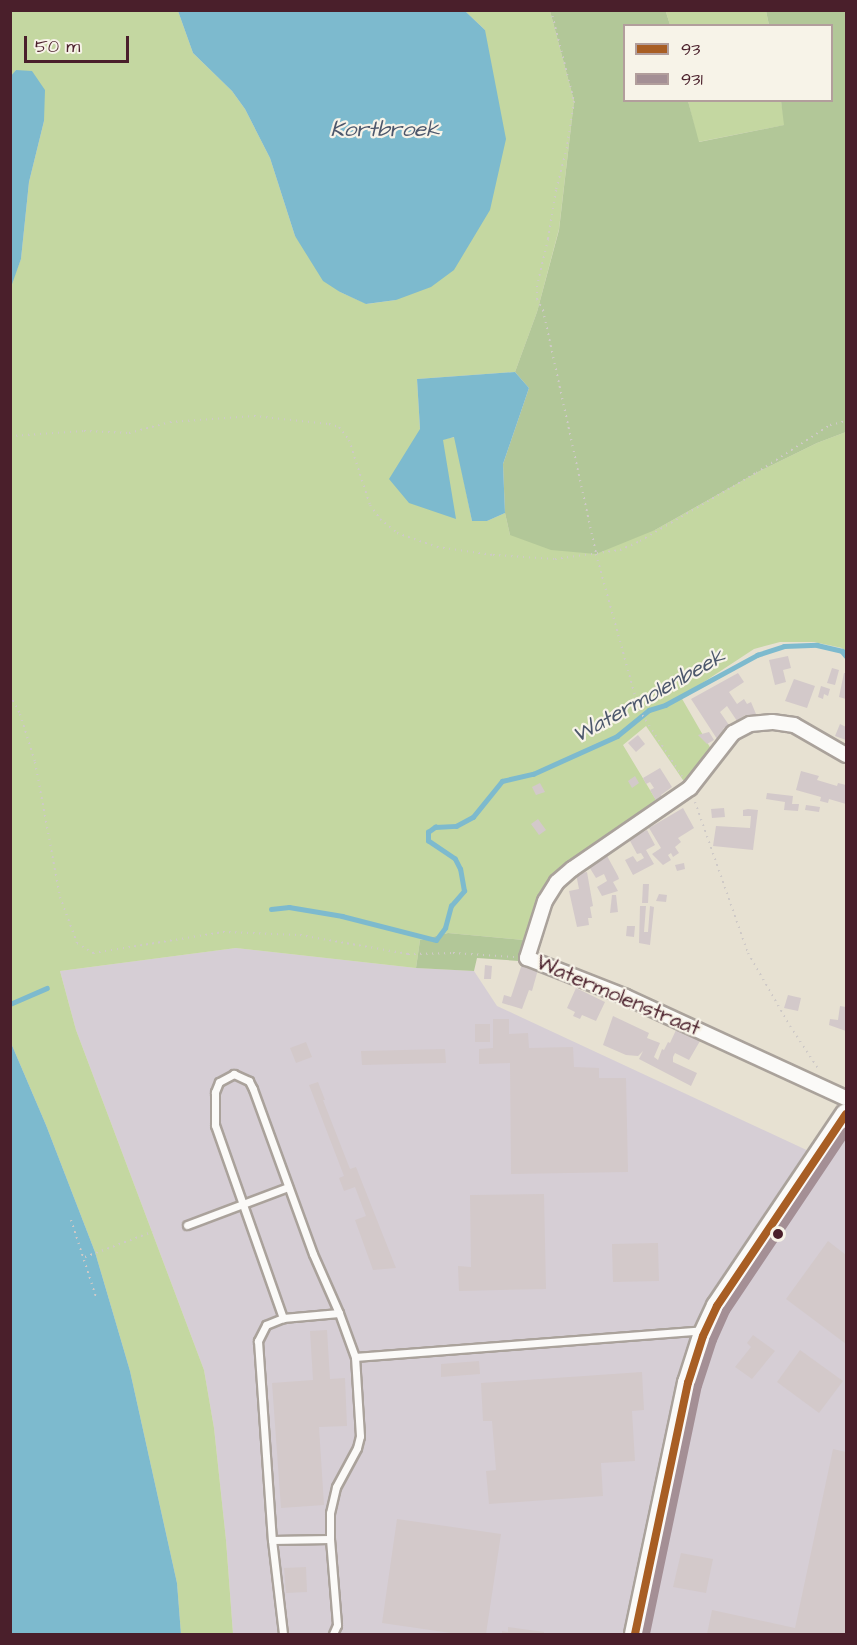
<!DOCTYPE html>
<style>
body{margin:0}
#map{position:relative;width:857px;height:1645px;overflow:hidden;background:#e7e1d2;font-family:"Architects Daughter",sans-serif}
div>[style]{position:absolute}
.industrial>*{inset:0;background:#d6ced5}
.green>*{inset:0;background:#c4d7a1}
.forest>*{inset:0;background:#b2c798}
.water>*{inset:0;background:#7dbace}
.stream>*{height:4.5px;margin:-2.25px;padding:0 2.25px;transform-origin:2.25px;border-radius:2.25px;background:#7dbace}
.building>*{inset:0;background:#d3c9ca}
.path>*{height:2px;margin-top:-1px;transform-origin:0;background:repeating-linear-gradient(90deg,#cec9c7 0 1.5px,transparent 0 6px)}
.roads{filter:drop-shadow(2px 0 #aaa29b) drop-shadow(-2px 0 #aaa29b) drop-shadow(0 2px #aaa29b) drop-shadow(0 -2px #aaa29b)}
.lane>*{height:7px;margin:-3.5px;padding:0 3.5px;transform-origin:3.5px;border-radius:3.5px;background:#fbfaf8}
.street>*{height:14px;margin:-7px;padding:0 7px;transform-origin:7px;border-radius:7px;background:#fbfaf8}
.secondary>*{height:20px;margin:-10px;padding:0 10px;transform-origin:10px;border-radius:10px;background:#fbfaf8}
.bus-1>*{height:8px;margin:-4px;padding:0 4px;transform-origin:4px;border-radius:4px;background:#a85e24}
.bus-2>*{height:8px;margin:-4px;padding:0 4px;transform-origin:4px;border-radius:4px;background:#a48f95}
.dots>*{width:16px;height:16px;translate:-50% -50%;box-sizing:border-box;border:3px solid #f7f3e8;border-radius:50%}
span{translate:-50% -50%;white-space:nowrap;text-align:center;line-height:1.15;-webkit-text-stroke:4.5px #f7f3e8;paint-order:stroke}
.street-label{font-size:21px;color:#4a1f2b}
.water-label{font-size:22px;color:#4c576c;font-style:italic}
.frame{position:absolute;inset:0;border:12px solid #4a1f2b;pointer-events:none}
.legend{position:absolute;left:623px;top:24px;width:210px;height:78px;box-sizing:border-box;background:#f7f3e8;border:2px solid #b29e9c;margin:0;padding:8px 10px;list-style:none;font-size:18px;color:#4a1f2b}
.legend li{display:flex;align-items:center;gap:12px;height:30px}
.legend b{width:30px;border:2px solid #b29e9c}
.scale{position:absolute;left:24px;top:36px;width:105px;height:27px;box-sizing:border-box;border:3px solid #4a1f2b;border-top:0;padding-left:8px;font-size:18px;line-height:21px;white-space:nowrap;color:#4a1f2b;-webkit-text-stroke:4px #f7f3e8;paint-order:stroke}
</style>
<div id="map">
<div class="industrial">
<i style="clip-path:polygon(236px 948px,416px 968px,474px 971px,497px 1006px,828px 1160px,846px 1134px,846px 1634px,233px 1634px,226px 1540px,214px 1428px,204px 1370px,76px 1030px,60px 971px)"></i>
</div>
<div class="green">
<i style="clip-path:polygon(670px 10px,766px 11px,769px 25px,670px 25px,666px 12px)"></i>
<i style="clip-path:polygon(11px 11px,178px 11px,193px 53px,232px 91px,245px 109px,270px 158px,295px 236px,340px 292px,367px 304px,396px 300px,485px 30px,465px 11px,550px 11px,574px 101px,559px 229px,537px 312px,515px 372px,417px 379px,420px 429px,443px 439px,455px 437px,472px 521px,487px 521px,505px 513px,510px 535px,655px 530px,758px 472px,817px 443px,846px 432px,846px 652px,842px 648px,814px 642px,780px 642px,754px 649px,681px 697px,711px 749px,685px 783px,646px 726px,623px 745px,659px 805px,560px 868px,543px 887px,523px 940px,448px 933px,420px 940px,416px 968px,236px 948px,60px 971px,76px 1030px,204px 1370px,214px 1428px,226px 1540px,233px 1634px,181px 1634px,177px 1583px,130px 1371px,113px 1313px,95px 1252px,46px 1125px,11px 1043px,10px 287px,21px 259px,29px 182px,44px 121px,16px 70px,11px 77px)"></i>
<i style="clip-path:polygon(688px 101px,781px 101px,785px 125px,698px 142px)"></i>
</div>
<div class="forest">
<i style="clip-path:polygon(550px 11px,670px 11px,666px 12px,670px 25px,624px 26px,624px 100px,688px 101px,699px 142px,784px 125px,781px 101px,832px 100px,832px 26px,769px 25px,766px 11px,846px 11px,846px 432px,817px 443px,758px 472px,655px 530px,596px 554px,551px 550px,510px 535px,505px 513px,503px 464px,529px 388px,515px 372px,537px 312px,559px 230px,574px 101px)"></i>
<i style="clip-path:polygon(448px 933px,523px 940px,519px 961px,477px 958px,474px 971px,416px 968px,420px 940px)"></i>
</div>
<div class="water">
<i style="clip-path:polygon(178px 11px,465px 11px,485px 30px,506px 139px,490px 210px,454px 270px,431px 287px,396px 300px,366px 304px,340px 292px,323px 281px,295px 236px,270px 158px,245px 109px,232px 91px,193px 53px)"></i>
<i style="clip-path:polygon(16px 70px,32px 71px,45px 90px,44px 121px,29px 182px,21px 259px,11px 287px,10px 77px)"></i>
<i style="clip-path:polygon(515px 372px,529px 388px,503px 464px,505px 513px,487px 521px,472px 521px,454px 437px,443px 440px,456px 519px,409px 503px,389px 479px,420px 429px,417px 379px)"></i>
<i style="clip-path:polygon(11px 1043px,46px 1125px,95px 1252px,113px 1313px,130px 1371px,177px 1583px,181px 1634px,11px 1634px)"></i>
</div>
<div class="stream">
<i style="left:271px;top:909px;width:18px;rotate:-6deg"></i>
<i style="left:289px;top:907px;width:54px;rotate:9.6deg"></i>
<i style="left:342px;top:916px;width:97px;rotate:14.3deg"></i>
<i style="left:436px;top:940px;width:15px;rotate:-53deg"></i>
<i style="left:445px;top:928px;width:23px;rotate:-75deg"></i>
<i style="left:451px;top:906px;width:20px;rotate:-49deg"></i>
<i style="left:464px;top:891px;width:22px;rotate:-100deg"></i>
<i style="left:460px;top:869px;width:11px;rotate:-117deg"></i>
<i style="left:455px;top:859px;width:32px;rotate:-146deg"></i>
<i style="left:428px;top:841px;width:9px;rotate:-90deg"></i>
<i style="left:428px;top:832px;width:9px;rotate:-36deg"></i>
<i style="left:435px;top:827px;width:21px;rotate:-3deg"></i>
<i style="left:456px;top:826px;width:19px;rotate:-28deg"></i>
<i style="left:473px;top:817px;width:46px;rotate:-51.1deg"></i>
<i style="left:502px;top:781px;width:32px;rotate:-13deg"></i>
<i style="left:533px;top:774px;width:92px;rotate:-24.3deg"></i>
<i style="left:617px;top:736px;width:41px;rotate:-39.1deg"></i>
<i style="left:649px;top:710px;width:17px;rotate:-17deg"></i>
<i style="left:665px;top:705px;width:105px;rotate:-28.5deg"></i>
<i style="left:757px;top:655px;width:28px;rotate:-18deg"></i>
<i style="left:784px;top:646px;width:33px;rotate:-2deg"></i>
<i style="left:817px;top:645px;width:26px;rotate:13deg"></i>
<i style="left:842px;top:651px;width:6px;rotate:51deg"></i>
<i style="left:10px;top:1004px;width:40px;rotate:-23.4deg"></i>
</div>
<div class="building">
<i style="clip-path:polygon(788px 656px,791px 668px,783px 670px,786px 682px,775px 685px,769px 660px)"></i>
<i style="clip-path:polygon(832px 668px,839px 670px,835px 685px,827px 683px)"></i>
<i style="clip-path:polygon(738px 673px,744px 682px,729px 692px,737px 704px,744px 699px,747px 704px,751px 702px,756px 714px,749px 719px,745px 715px,737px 721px,727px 706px,720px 712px,729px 725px,723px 729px,728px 736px,719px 742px,691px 699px)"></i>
<i style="clip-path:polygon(844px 673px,846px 673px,846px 699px,839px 697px)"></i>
<i style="clip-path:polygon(794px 679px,815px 686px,807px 708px,785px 701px)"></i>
<i style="clip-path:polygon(821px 686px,830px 689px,828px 696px,824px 694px,823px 699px,818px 697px)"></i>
<i style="clip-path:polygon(840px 724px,846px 727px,846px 740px,835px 736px)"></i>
<i style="clip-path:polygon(709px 732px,714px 740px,707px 744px,698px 735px)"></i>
<i style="clip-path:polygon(638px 735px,645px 744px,636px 752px,628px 743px)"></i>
<i style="clip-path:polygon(660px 768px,672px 787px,661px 795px,665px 802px,659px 806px,650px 790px,654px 788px,650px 782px,646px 784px,643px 778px)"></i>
<i style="clip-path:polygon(801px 771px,819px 776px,817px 780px,837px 786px,838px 783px,846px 785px,846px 804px,829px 799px,828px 803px,820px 801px,821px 797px,796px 790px)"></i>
<i style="clip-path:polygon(635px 776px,639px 783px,632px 788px,628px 781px)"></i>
<i style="clip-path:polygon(540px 783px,545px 792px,536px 795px,532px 787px)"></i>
<i style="clip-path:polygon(767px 793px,793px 796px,792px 804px,799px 804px,798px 811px,784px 810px,785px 802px,766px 799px)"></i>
<i style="clip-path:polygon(806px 805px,820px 807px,819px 812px,805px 810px)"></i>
<i style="clip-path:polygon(683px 808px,694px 828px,678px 838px,681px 842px,675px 847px,679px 853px,673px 857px,671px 853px,668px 855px,671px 860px,663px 865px,652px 854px,661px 848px,649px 828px)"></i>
<i style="clip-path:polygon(724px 808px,725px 817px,712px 818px,711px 809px)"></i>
<i style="clip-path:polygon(748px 809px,758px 810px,753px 850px,713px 846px,716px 826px,750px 828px,751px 816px,743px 816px,743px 810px)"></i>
<i style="clip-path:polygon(538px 819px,546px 830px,539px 835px,531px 824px)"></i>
<i style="clip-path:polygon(647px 830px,655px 845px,646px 850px,654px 864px,633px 875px,625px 860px,633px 856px,637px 862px,644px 858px,641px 853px,637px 854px,629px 839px)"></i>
<i style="clip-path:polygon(606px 854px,618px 876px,619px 879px,613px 882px,618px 891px,602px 896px,597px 887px,607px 881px,604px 874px,596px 878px,588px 865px)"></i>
<i style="clip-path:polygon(684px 863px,685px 869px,677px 871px,675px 865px)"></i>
<i style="clip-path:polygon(587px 872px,593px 906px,590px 907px,592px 918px,588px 918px,589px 925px,577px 927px,569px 891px,579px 889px,576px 874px)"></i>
<i style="clip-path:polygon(643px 884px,649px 884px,648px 903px,642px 903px)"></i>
<i style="clip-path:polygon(659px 894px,667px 895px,666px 902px,656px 901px)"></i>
<i style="clip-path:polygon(612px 895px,616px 895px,618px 912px,610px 913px)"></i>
<i style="clip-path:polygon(640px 906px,646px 906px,644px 932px,648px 932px,650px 906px,654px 907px,650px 945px,639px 943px)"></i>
<i style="clip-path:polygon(627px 926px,635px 926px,634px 937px,626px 936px)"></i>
<i style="clip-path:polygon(523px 961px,539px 966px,532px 991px,529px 990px,522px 1009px,502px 1003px,504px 995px,511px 997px)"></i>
<i style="clip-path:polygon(485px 965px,492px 966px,491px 979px,484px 979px)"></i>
<i style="clip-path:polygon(576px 988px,605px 1002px,596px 1021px,582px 1015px,580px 1019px,573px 1016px,575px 1012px,567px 1008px)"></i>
<i style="clip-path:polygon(788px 995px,801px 998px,798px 1011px,784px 1008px)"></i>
<i style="clip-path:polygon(840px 1006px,846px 1007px,846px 1031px,829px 1025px,830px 1019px,838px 1020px)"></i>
<i style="clip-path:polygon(613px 1016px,649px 1033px,647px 1038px,660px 1043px,654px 1057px,658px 1060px,662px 1049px,664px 1050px,668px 1042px,670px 1043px,676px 1030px,700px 1041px,689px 1060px,675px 1053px,673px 1057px,673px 1062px,697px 1073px,691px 1086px,639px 1059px,643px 1051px,638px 1056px,626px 1055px,603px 1045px)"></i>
<i style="clip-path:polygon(493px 1019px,509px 1019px,509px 1034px,528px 1033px,529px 1048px,573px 1047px,574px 1067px,599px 1068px,599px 1078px,626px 1078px,628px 1172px,511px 1174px,510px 1063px,479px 1064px,479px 1049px,493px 1048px)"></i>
<i style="clip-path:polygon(475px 1024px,490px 1024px,490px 1042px,475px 1042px)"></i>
<i style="clip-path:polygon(306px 1042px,312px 1057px,296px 1063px,290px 1048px)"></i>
<i style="clip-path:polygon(445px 1049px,446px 1063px,362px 1065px,361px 1051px)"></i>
<i style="clip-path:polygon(318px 1082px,325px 1100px,323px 1100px,350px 1169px,356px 1167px,396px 1268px,373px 1270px,355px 1220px,366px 1216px,355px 1187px,344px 1191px,339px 1178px,344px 1176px,309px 1085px)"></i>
<i style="clip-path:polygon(544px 1194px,546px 1289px,459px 1291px,458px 1266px,471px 1267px,470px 1195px)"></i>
<i style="clip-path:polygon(828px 1241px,846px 1255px,846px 1344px,786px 1299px)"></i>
<i style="clip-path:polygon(658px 1243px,659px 1281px,613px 1282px,612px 1244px)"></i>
<i style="clip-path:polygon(327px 1330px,330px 1379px,345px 1378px,347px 1426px,319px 1427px,324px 1505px,281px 1508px,272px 1383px,313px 1380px,310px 1331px)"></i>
<i style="clip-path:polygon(753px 1335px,775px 1351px,752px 1379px,735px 1367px,751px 1347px,747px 1343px)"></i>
<i style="clip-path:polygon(800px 1350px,843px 1381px,819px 1413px,777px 1382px)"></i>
<i style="clip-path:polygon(479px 1361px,480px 1374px,441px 1377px,441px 1364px)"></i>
<i style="clip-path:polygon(642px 1372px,644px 1410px,632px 1411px,635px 1461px,601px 1463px,603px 1496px,489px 1504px,486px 1471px,496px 1470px,492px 1421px,483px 1421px,481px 1383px)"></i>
<i style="clip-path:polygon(833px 1449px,846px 1452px,846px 1634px,707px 1634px,712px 1610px,795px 1628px)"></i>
<i style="clip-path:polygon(397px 1519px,501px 1534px,486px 1634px,458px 1634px,382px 1623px)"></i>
<i style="clip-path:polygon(681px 1553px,713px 1559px,706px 1593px,673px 1587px)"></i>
<i style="clip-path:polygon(306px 1567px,307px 1592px,286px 1593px,284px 1568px)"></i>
<i style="clip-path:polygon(508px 1627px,544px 1632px,544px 1634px,502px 1634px,502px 1631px,508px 1632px)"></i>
</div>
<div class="path">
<i style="left:551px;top:10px;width:94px;rotate:75.8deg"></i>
<i style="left:574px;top:101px;width:47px;rotate:98.7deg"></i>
<i style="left:567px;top:147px;width:44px;rotate:104.3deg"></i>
<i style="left:556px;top:190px;width:50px;rotate:99.3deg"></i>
<i style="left:548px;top:239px;width:48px;rotate:103.2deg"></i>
<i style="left:537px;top:286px;width:13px;rotate:90deg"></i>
<i style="left:537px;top:299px;width:13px;rotate:61deg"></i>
<i style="left:543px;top:310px;width:250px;rotate:77.7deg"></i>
<i style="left:596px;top:554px;width:162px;rotate:74.6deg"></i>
<i style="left:639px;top:710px;width:79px;rotate:56.9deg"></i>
<i style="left:10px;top:436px;width:74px;rotate:-3.9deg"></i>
<i style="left:84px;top:431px;width:45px;rotate:2.5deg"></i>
<i style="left:129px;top:433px;width:42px;rotate:-15deg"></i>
<i style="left:170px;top:422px;width:84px;rotate:-4.1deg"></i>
<i style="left:254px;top:416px;width:75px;rotate:6.1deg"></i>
<i style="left:329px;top:424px;width:10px;rotate:17deg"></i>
<i style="left:339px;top:427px;width:16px;rotate:52deg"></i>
<i style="left:349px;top:440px;width:68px;rotate:72.1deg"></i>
<i style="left:370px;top:505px;width:17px;rotate:54deg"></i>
<i style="left:380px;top:519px;width:22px;rotate:39deg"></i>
<i style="left:397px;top:533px;width:42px;rotate:19.3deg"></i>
<i style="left:437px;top:547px;width:57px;rotate:8.1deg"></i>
<i style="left:493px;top:555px;width:62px;rotate:3.7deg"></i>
<i style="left:555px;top:559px;width:66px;rotate:-7.9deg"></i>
<i style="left:620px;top:550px;width:22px;rotate:-24deg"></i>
<i style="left:640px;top:541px;width:134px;rotate:-30.4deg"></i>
<i style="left:756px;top:473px;width:88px;rotate:-33deg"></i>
<i style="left:830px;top:425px;width:16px;rotate:-14deg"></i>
<i style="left:10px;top:695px;width:21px;rotate:62deg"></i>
<i style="left:20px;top:714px;width:50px;rotate:72.6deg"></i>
<i style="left:35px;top:762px;width:137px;rotate:79.5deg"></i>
<i style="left:60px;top:897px;width:49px;rotate:69.7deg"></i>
<i style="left:77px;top:943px;width:19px;rotate:32deg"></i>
<i style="left:93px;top:953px;width:132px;rotate:-9.2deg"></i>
<i style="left:223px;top:932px;width:77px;rotate:2.2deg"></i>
<i style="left:300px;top:935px;width:110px;rotate:10deg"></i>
<i style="left:408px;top:954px;width:45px;rotate:-1.3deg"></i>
<i style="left:453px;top:953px;width:61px;rotate:3.8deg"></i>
<i style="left:695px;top:802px;width:160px;rotate:70.7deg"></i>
<i style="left:748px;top:953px;width:84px;rotate:60.1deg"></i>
<i style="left:790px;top:1026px;width:53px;rotate:56.6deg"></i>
<i style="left:71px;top:1220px;width:81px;rotate:72deg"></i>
<i style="left:85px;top:1257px;width:72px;rotate:-20.5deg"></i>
</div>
<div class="roads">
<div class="lane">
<i style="left:187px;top:1225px;width:108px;rotate:-20.6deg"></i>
<i style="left:283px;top:1318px;width:18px;rotate:158deg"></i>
<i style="left:266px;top:1325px;width:18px;rotate:117deg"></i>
<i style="left:258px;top:1341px;width:199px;rotate:86deg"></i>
<i style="left:272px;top:1540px;width:58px;rotate:-1deg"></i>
<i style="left:330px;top:1539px;width:26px;rotate:-90deg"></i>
<i style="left:330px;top:1513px;width:27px;rotate:-77deg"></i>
<i style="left:336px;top:1487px;width:44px;rotate:-61.7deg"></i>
<i style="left:357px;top:1448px;width:12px;rotate:-76deg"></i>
<i style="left:360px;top:1436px;width:79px;rotate:-93.6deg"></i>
<i style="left:355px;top:1357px;width:47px;rotate:-110deg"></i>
<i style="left:339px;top:1313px;width:64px;rotate:-113.8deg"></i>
<i style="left:313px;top:1254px;width:176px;rotate:-110deg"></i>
<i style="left:253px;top:1089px;width:9px;rotate:-117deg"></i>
<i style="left:249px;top:1081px;width:17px;rotate:-155deg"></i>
<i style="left:234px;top:1074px;width:17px;rotate:152deg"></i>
<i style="left:219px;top:1082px;width:11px;rotate:112deg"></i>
<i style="left:215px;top:1092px;width:33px;rotate:90deg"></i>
<i style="left:215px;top:1125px;width:205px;rotate:70.6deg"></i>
<i style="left:283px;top:1318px;width:56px;rotate:-5.1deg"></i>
<i style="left:355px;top:1357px;width:349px;rotate:-4.4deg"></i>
<i style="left:330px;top:1539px;width:86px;rotate:85.3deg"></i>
<i style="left:337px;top:1625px;width:10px;rotate:114deg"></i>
<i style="left:272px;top:1540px;width:95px;rotate:83.3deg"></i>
</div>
<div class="street">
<i style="left:846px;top:755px;width:60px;rotate:-150deg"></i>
<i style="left:794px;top:725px;width:22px;rotate:-172deg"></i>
<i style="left:772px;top:722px;width:22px;rotate:175deg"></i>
<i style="left:750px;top:724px;width:19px;rotate:152deg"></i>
<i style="left:733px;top:733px;width:70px;rotate:128deg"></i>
<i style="left:690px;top:788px;width:143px;rotate:145.5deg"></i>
<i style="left:572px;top:869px;width:20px;rotate:139deg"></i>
<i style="left:557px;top:882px;width:22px;rotate:122deg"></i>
<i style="left:545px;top:901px;width:60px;rotate:107.5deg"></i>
<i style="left:527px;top:958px;width:106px;rotate:21.5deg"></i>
<i style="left:626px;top:997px;width:242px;rotate:24.7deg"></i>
</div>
<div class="secondary">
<i style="left:635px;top:1634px;width:257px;rotate:-78.1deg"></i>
<i style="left:688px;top:1383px;width:49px;rotate:-72.3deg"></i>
<i style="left:703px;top:1336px;width:33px;rotate:-65deg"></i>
<i style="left:717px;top:1306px;width:231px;rotate:-56.1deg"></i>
</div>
</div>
<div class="bus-1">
<i style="left:635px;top:1634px;width:257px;rotate:-78.1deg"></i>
<i style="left:688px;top:1383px;width:49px;rotate:-72.3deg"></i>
<i style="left:703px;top:1336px;width:33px;rotate:-65deg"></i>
<i style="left:717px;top:1306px;width:231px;rotate:-56.1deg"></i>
</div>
<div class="bus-2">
<i style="left:646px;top:1634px;width:253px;rotate:-78.2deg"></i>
<i style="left:698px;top:1386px;width:48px;rotate:-71.9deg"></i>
<i style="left:713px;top:1340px;width:32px;rotate:-66deg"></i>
<i style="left:726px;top:1311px;width:216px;rotate:-56.2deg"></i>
</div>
<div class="dots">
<i style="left:778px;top:1234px;background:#4a1f2b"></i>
</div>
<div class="street-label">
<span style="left:618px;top:996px;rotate:23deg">Watermolenstraat</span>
</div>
<div class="water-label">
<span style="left:385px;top:130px">Kortbroek</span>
<span style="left:649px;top:696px;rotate:-29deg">Watermolenbeek</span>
</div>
<div class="frame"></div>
<ul class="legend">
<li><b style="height:8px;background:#a85e24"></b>93</li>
<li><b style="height:8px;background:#a48f95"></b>931</li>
</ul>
<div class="scale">50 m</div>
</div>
